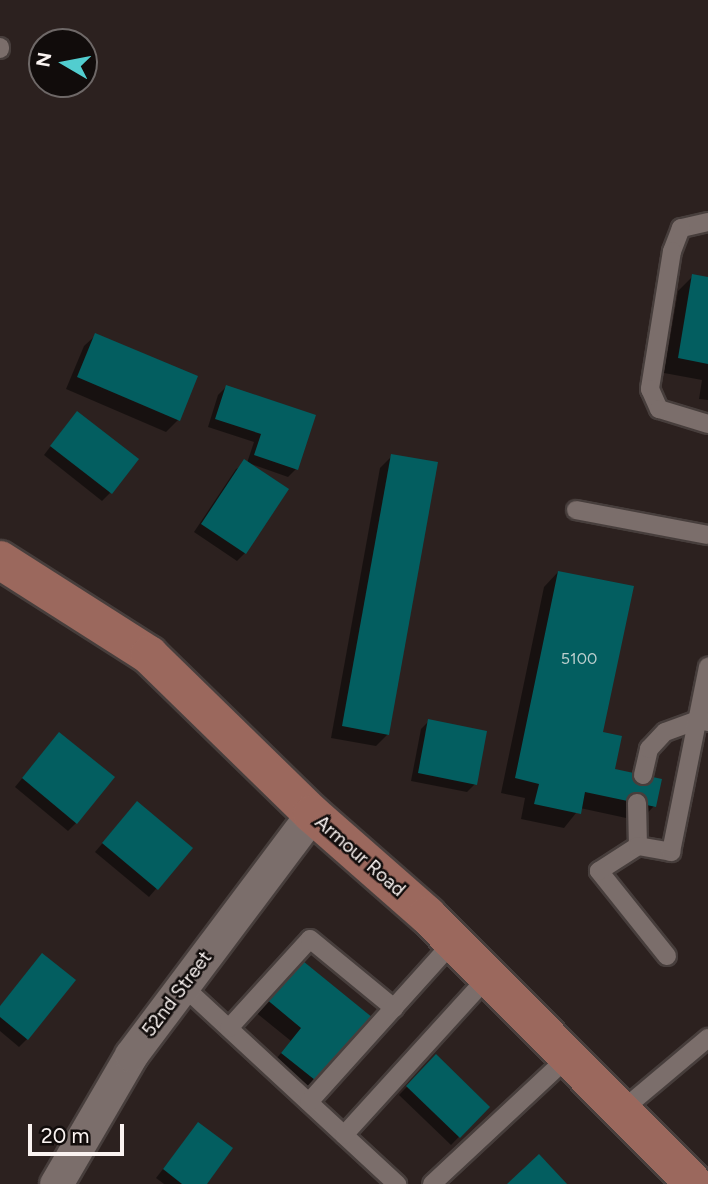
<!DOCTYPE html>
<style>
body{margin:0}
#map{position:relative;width:708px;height:1184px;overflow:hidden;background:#2c211f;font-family:Figtree,sans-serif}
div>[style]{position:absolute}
.shadow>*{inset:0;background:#0007}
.building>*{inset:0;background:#035e60}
.roads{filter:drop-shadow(2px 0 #473e3c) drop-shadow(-2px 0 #473e3c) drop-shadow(0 2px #473e3c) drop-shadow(0 -2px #473e3c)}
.lane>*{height:18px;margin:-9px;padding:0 9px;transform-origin:9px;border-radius:9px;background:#7b6e6b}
.street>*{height:33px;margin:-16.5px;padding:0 16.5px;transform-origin:16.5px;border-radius:16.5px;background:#7b6e6b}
.secondary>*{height:38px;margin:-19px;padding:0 19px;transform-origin:19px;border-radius:19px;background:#9b685d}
span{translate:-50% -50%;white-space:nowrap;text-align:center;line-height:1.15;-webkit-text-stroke:5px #110c0b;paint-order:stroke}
.number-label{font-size:16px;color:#bccecd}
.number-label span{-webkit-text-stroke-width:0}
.street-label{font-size:19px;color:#faf3f1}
.north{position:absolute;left:28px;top:28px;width:70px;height:70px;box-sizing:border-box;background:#110c0b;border:2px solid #6e6867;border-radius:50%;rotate:280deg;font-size:19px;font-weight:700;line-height:28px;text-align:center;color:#faf3f1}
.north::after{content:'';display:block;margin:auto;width:24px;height:32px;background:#52cdcf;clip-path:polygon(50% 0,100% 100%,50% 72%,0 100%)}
.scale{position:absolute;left:28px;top:1124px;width:96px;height:32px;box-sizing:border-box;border:4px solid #faf3f1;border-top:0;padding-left:9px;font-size:21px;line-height:24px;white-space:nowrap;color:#faf3f1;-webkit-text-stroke:5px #110c0b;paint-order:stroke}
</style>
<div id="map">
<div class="shadow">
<i style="clip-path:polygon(693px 276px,708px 279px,708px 400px,699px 399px,702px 380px,664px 373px,678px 291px)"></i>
<i style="clip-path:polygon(96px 335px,178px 420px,166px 432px,66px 389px,84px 346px)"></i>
<i style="clip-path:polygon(226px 387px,296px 469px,288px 477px,251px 464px,245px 553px,237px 561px,194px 532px,236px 469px,247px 463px,254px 442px,208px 427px,218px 395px)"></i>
<i style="clip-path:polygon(69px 422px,110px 493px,102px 501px,44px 455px)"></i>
<i style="clip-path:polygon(392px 456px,388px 734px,376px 746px,331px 738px,380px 468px)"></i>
<i style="clip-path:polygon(558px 572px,613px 770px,654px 806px,640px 821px,580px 808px,564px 828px,521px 819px,525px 798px,501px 793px,544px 587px)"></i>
<i style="clip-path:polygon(429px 721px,475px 784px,467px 792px,411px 781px,421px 729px)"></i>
<i style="clip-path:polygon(51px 743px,76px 823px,68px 831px,15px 787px)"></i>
<i style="clip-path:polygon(129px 812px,191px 848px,149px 897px,95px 852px)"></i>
<i style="clip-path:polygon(286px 971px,371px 1018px,307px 1095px,271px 1065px,291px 1041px,254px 1011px)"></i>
<i style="clip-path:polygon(0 1007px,27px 1039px,19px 1047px,0 1031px)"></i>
<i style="clip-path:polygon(436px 1057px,488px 1107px,451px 1145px,399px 1095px)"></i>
<i style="clip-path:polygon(198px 1124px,205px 1184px,164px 1184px,156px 1178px)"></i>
</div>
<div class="building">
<i style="clip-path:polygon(692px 274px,708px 277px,708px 364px,678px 358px)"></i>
<i style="clip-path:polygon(95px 333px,198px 376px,180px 421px,77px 377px)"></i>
<i style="clip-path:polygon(226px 385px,316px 415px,298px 470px,254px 455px,261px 434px,215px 419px)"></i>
<i style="clip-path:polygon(77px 411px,139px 459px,112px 494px,50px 446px)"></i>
<i style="clip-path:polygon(391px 454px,438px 462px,389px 735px,342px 726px)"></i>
<i style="clip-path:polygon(244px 459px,289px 489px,246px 554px,201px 524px)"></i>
<i style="clip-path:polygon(558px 571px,634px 586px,603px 732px,622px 736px,615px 769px,662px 779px,656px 807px,585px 792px,581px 814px,534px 804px,539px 784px,515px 778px)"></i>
<i style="clip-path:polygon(428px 719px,487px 731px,477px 785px,418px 773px)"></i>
<i style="clip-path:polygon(59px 732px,115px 777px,77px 824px,22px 778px)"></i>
<i style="clip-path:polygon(137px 801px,193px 848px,158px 890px,102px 843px)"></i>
<i style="clip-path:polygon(42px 953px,76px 980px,28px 1040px,0 1017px,0 1006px)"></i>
<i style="clip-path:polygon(298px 957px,373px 1018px,320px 1084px,281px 1053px,301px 1028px,265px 998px)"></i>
<i style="clip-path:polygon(436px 1054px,490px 1107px,460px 1138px,406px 1086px)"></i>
<i style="clip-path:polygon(198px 1122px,233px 1148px,207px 1184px,182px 1184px,163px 1169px)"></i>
<i style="clip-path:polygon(539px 1154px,567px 1184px,507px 1184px)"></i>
</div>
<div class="roads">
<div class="lane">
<i style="left:0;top:49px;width:2px;rotate:-90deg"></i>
<i style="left:708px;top:222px;width:28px;rotate:167deg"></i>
<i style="left:681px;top:228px;width:25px;rotate:111deg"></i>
<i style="left:672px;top:251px;width:140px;rotate:99.1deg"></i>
<i style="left:650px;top:389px;width:22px;rotate:66deg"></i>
<i style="left:659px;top:409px;width:51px;rotate:17deg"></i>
<i style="left:576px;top:510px;width:134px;rotate:10.7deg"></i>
<i style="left:643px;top:775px;width:27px;rotate:-77deg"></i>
<i style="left:649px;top:749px;width:23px;rotate:-47deg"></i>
<i style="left:665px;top:732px;width:35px;rotate:-20deg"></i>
<i style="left:698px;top:720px;width:10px;rotate:11deg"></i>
<i style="left:637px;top:803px;width:43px;rotate:88.7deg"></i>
<i style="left:667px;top:956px;width:109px;rotate:-128.7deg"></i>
<i style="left:599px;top:871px;width:46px;rotate:-32.7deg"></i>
<i style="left:638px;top:846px;width:34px;rotate:10deg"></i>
<i style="left:671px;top:852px;width:189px;rotate:-78.7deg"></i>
<i style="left:183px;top:986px;width:292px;rotate:42.8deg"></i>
<i style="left:229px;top:1028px;width:120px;rotate:-47.7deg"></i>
<i style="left:310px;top:939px;width:109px;rotate:39.4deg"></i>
<i style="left:309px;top:1102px;width:215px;rotate:-48deg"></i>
<i style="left:621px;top:1111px;width:114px;rotate:-40deg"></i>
<i style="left:344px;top:1135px;width:214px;rotate:-47.7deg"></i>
<i style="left:432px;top:1184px;width:186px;rotate:-43deg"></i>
</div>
<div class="street">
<i style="left:56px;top:1184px;width:149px;rotate:-59.8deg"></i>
<i style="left:131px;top:1055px;width:301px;rotate:-53.1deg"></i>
</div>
<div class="secondary">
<i style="left:0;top:560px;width:177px;rotate:32.5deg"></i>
<i style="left:149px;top:655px;width:228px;rotate:44.3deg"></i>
<i style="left:312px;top:814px;width:153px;rotate:41.3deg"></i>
<i style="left:427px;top:915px;width:379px;rotate:45.2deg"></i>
</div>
</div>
<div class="number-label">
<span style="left:579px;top:659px">5100</span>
</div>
<div class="street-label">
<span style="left:360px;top:856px;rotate:41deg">Armour Road</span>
<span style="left:177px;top:994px;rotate:-53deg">52nd Street</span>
</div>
<div class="north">N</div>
<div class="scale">20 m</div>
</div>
